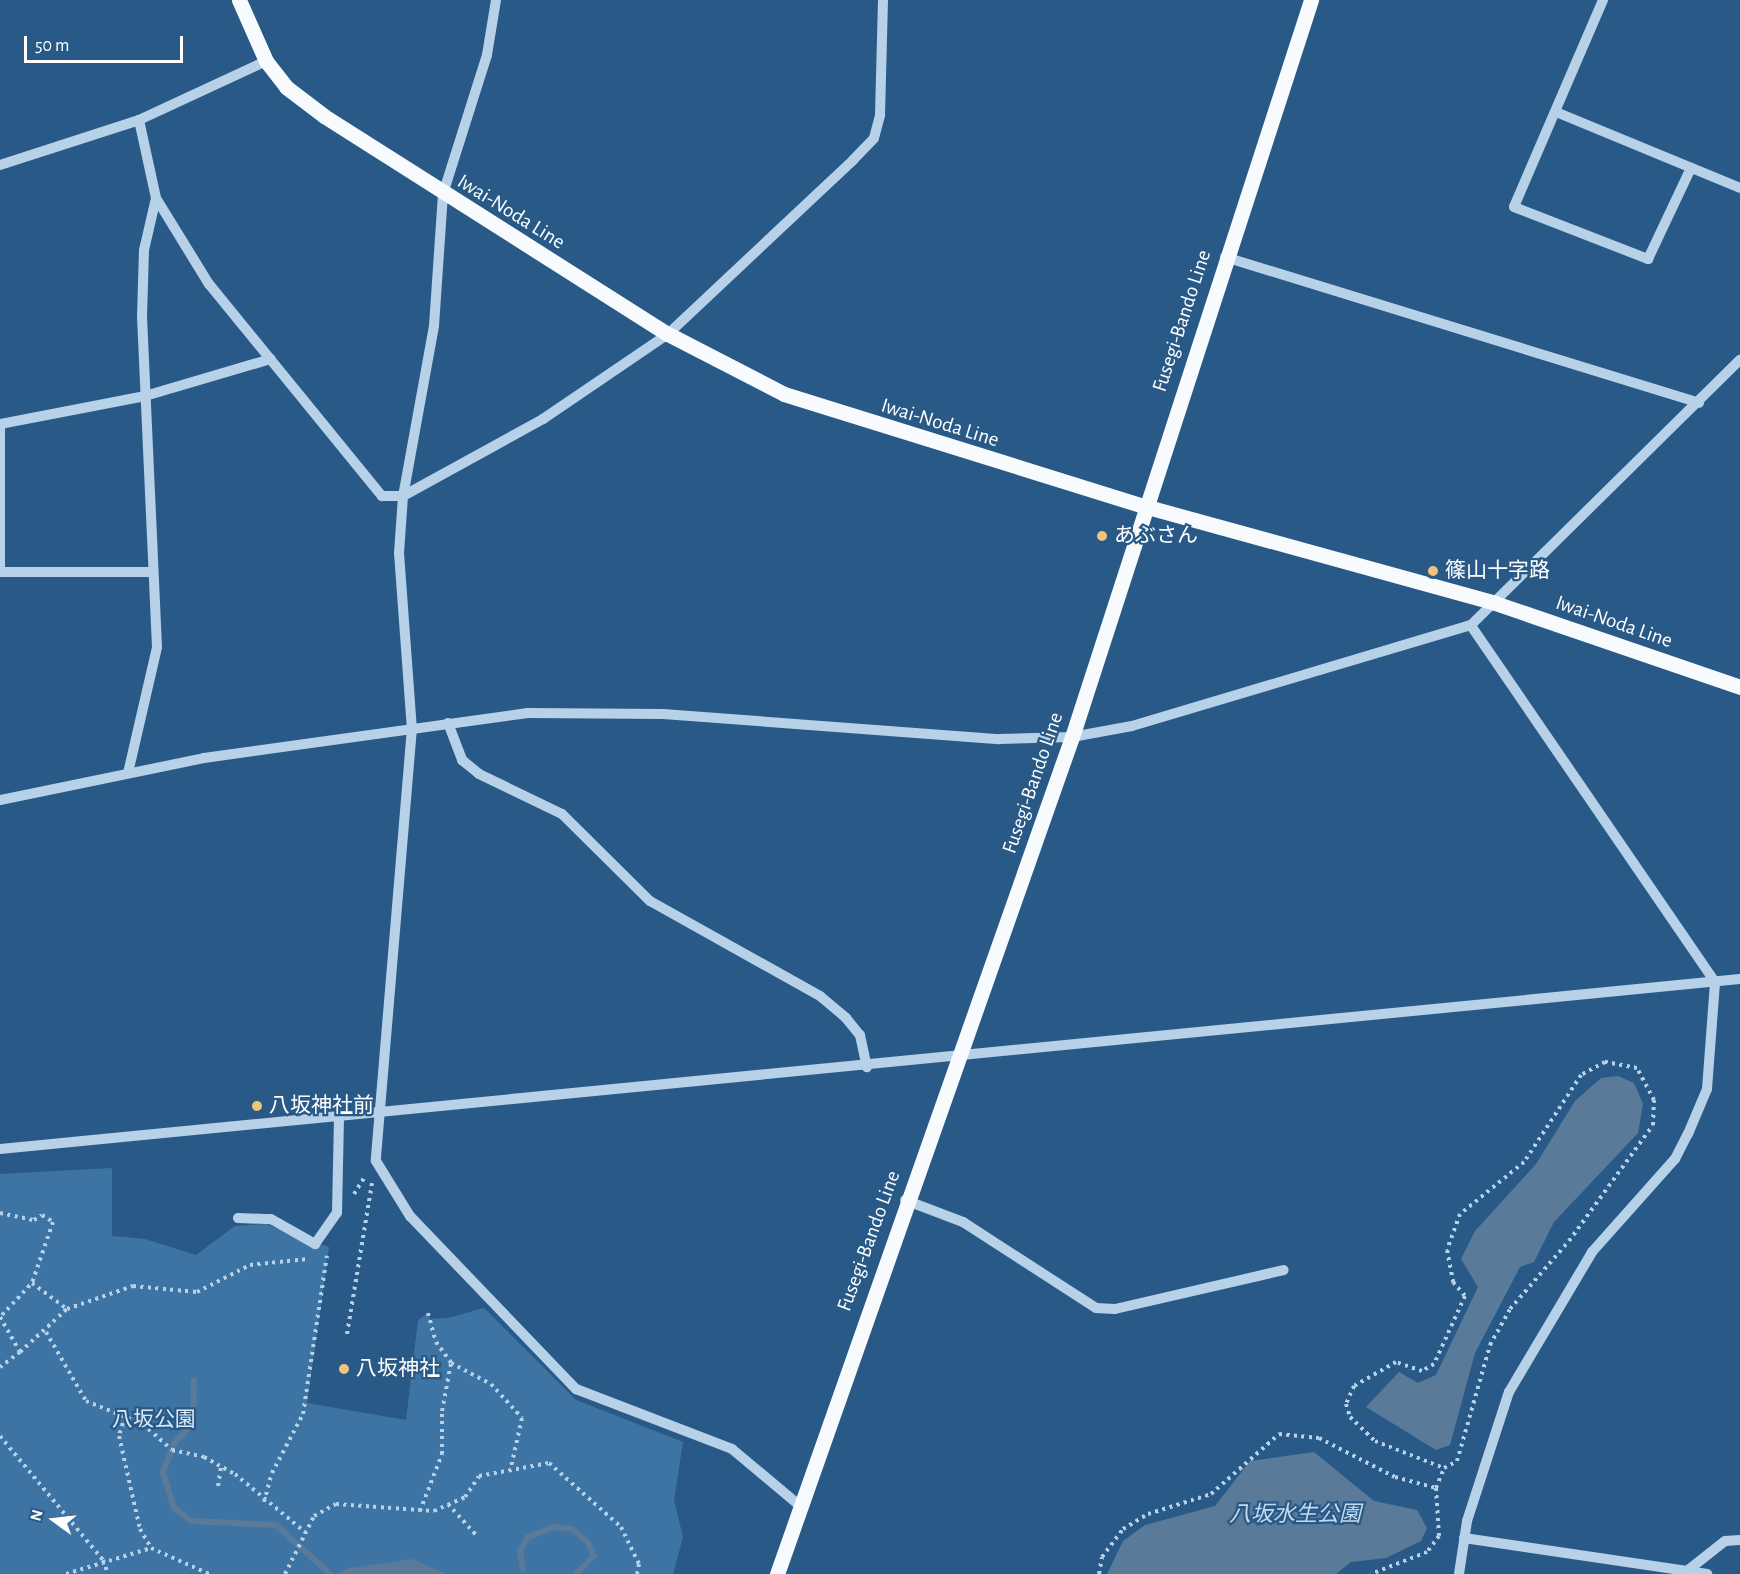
<!DOCTYPE html>
<meta charset="utf-8">
<style>
body{margin:0}
#map{position:relative;width:1740px;height:1574px;overflow:hidden;background:#295a87;font-family:"Alegreya Sans","Noto Sans JP",sans-serif}
div>[style]{position:absolute}
.green>*{inset:0;background:#3e74a4}
.water>*{inset:0;background:#597a99}
.stream>*{height:6px;margin:-3px;padding:0 3px;transform-origin:3px;border-radius:3px;background:#597a99}
.path>*{height:4px;margin-top:-2px;transform-origin:0;background:repeating-linear-gradient(90deg,#b6d1e8 0 3px,transparent 0 7.5px)}
.minor>*{height:10px;margin:-5px;padding:0 5px;transform-origin:5px;border-radius:5px;background:#b6d1e8}
.major>*{height:15px;margin:-7.5px;padding:0 7.5px;transform-origin:7.5px;border-radius:7.5px;background:#f8fbfe}
.dots>*{width:16px;height:16px;translate:-50% -50%;box-sizing:border-box;border:3px solid #295a87;border-radius:50%}
span{translate:-50% -50%;white-space:nowrap;text-align:center;line-height:1.15;-webkit-text-stroke:4.5px #295a87;paint-order:stroke}
.street-label{font-size:21px;color:#fff}
.poi-label{font-size:21px;color:#fff}
.left{translate:0 -50%;text-align:left}
.park-label{font-size:21px;color:#d9e9f7}
.water-label{font-size:22px;color:#c2daef;font-style:italic}
.north{position:absolute;left:24px;top:1490px;width:60px;height:60px;-webkit-text-stroke:4px #295a87;paint-order:stroke;rotate:285deg;font-size:16px;font-weight:700;line-height:24px;text-align:center;color:#fff}
.north::after{content:'';display:block;margin:auto;width:21px;height:27px;background:#fff;clip-path:polygon(50% 0,100% 100%,50% 72%,0 100%)}
.scale{position:absolute;left:24px;top:36px;width:159px;height:27px;box-sizing:border-box;border:3px solid #fff;border-top:0;padding-left:8px;font-size:18px;line-height:21px;white-space:nowrap;color:#fff;-webkit-text-stroke:4px #295a87;paint-order:stroke}
</style>
<div id="map">
<div class="green">
<i style="clip-path:polygon(112px 1168px,112px 1236px,145px 1239px,196px 1255px,235px 1226px,265px 1224px,329px 1247px,307px 1403px,406px 1420px,418px 1320px,428px 1313px,430px 1319px,448px 1318px,484px 1308px,576px 1400px,683px 1442px,674px 1500px,683px 1537px,673px 1574px,0 1574px,0 1174px)"></i>
</div>
<div class="water">
<i style="clip-path:polygon(1618px 1076px,1634px 1083px,1643px 1104px,1638px 1133px,1554px 1222px,1534px 1262px,1520px 1267px,1475px 1353px,1450px 1445px,1436px 1450px,1366px 1407px,1399px 1372px,1418px 1383px,1436px 1375px,1478px 1287px,1461px 1259px,1475px 1231px,1536px 1164px,1575px 1101px,1601px 1078px)"></i>
<i style="clip-path:polygon(1314px 1452px,1374px 1501px,1417px 1510px,1427px 1528px,1421px 1541px,1386px 1558px,1351px 1562px,1336px 1574px,1107px 1574px,1123px 1541px,1145px 1525px,1215px 1506px,1250px 1461px)"></i>
<i style="clip-path:polygon(413px 1559px,446px 1574px,336px 1574px,348px 1568px)"></i>
</div>
<div class="stream">
<i style="left:194px;top:1380px;width:44px;rotate:91.3deg"></i>
<i style="left:193px;top:1424px;width:25px;rotate:135deg"></i>
<i style="left:175px;top:1442px;width:32px;rotate:112deg"></i>
<i style="left:163px;top:1472px;width:38px;rotate:73deg"></i>
<i style="left:174px;top:1508px;width:21px;rotate:37deg"></i>
<i style="left:191px;top:1521px;width:85px;rotate:2.7deg"></i>
<i style="left:276px;top:1525px;width:73px;rotate:42.2deg"></i>
<i style="left:523px;top:1570px;width:19px;rotate:-99deg"></i>
<i style="left:520px;top:1551px;width:16px;rotate:-60deg"></i>
<i style="left:528px;top:1537px;width:28px;rotate:-21deg"></i>
<i style="left:554px;top:1527px;width:18px;rotate:6deg"></i>
<i style="left:572px;top:1529px;width:21px;rotate:39deg"></i>
<i style="left:588px;top:1542px;width:15px;rotate:67deg"></i>
<i style="left:594px;top:1556px;width:25px;rotate:135deg"></i>
</div>
<div class="path">
<i style="left:354px;top:1194px;width:22px;rotate:-58deg"></i>
<i style="left:0;top:1213px;width:35px;rotate:12deg"></i>
<i style="left:34px;top:1220px;width:9px;rotate:-32deg"></i>
<i style="left:42px;top:1215px;width:13px;rotate:32deg"></i>
<i style="left:53px;top:1222px;width:65px;rotate:109deg"></i>
<i style="left:428px;top:1313px;width:30px;rotate:75deg"></i>
<i style="left:436px;top:1342px;width:26px;rotate:54deg"></i>
<i style="left:451px;top:1363px;width:45px;rotate:27.7deg"></i>
<i style="left:491px;top:1384px;width:46px;rotate:47.6deg"></i>
<i style="left:522px;top:1418px;width:50px;rotate:102.7deg"></i>
<i style="left:2px;top:1315px;width:44px;rotate:-46.8deg"></i>
<i style="left:32px;top:1283px;width:44px;rotate:36.6deg"></i>
<i style="left:0;top:1317px;width:40px;rotate:60.3deg"></i>
<i style="left:20px;top:1352px;width:25px;rotate:143deg"></i>
<i style="left:46px;top:1332px;width:80px;rotate:59.9deg"></i>
<i style="left:86px;top:1401px;width:61px;rotate:22deg"></i>
<i style="left:143px;top:1424px;width:39px;rotate:42deg"></i>
<i style="left:172px;top:1450px;width:33px;rotate:12deg"></i>
<i style="left:204px;top:1457px;width:35px;rotate:29deg"></i>
<i style="left:235px;top:1474px;width:92px;rotate:39.7deg"></i>
<i style="left:347px;top:1334px;width:153px;rotate:-80.6deg"></i>
<i style="left:20px;top:1352px;width:64px;rotate:-42.5deg"></i>
<i style="left:67px;top:1309px;width:70px;rotate:-19.2deg"></i>
<i style="left:133px;top:1286px;width:64px;rotate:5.4deg"></i>
<i style="left:197px;top:1292px;width:59px;rotate:-27deg"></i>
<i style="left:250px;top:1265px;width:58px;rotate:-5.9deg"></i>
<i style="left:125px;top:1416px;width:21px;rotate:107deg"></i>
<i style="left:119px;top:1436px;width:95px;rotate:77.3deg"></i>
<i style="left:140px;top:1529px;width:22px;rotate:60deg"></i>
<i style="left:151px;top:1548px;width:64px;rotate:24.1deg"></i>
<i style="left:0;top:1436px;width:161px;rotate:50.3deg"></i>
<i style="left:103px;top:1560px;width:15px;rotate:70deg"></i>
<i style="left:218px;top:1486px;width:19px;rotate:-81deg"></i>
<i style="left:1436px;top:1488px;width:22px;rotate:-68deg"></i>
<i style="left:1444px;top:1468px;width:15px;rotate:-28deg"></i>
<i style="left:1457px;top:1461px;width:121px;rotate:-74.1deg"></i>
<i style="left:1490px;top:1345px;width:41px;rotate:-60.9deg"></i>
<i style="left:1510px;top:1309px;width:90px;rotate:-49.1deg"></i>
<i style="left:1569px;top:1241px;width:143px;rotate:-54.1deg"></i>
<i style="left:1653px;top:1125px;width:25px;rotate:-88deg"></i>
<i style="left:1654px;top:1100px;width:36px;rotate:-118deg"></i>
<i style="left:1637px;top:1068px;width:33px;rotate:-169deg"></i>
<i style="left:1605px;top:1062px;width:27px;rotate:152deg"></i>
<i style="left:1581px;top:1075px;width:104px;rotate:123.2deg"></i>
<i style="left:1524px;top:1162px;width:82px;rotate:140.9deg"></i>
<i style="left:1460px;top:1214px;width:38px;rotate:110deg"></i>
<i style="left:1447px;top:1250px;width:33px;rotate:79deg"></i>
<i style="left:1453px;top:1282px;width:18px;rotate:49deg"></i>
<i style="left:1465px;top:1296px;width:75px;rotate:114.5deg"></i>
<i style="left:1434px;top:1364px;width:14px;rotate:150deg"></i>
<i style="left:1422px;top:1371px;width:28px;rotate:-161deg"></i>
<i style="left:1396px;top:1362px;width:48px;rotate:150.3deg"></i>
<i style="left:1354px;top:1386px;width:20px;rotate:114deg"></i>
<i style="left:1346px;top:1404px;width:14px;rotate:73deg"></i>
<i style="left:1350px;top:1417px;width:35px;rotate:44deg"></i>
<i style="left:1375px;top:1441px;width:74px;rotate:21.4deg"></i>
<i style="left:264px;top:1502px;width:30px;rotate:-75deg"></i>
<i style="left:272px;top:1473px;width:67px;rotate:-62.3deg"></i>
<i style="left:303px;top:1414px;width:160px;rotate:-81.4deg"></i>
<i style="left:448px;top:1504px;width:42px;rotate:47.9deg"></i>
<i style="left:420px;top:1511px;width:61px;rotate:-68.9deg"></i>
<i style="left:442px;top:1454px;width:43px;rotate:-90deg"></i>
<i style="left:442px;top:1411px;width:49px;rotate:-79.4deg"></i>
<i style="left:66px;top:1574px;width:89px;rotate:-17deg"></i>
<i style="left:285px;top:1574px;width:65px;rotate:-63.4deg"></i>
<i style="left:314px;top:1516px;width:25px;rotate:-29deg"></i>
<i style="left:336px;top:1504px;width:98px;rotate:4.1deg"></i>
<i style="left:434px;top:1511px;width:34px;rotate:-24deg"></i>
<i style="left:465px;top:1497px;width:25px;rotate:-56deg"></i>
<i style="left:479px;top:1476px;width:71px;rotate:-10.5deg"></i>
<i style="left:549px;top:1463px;width:96px;rotate:41.6deg"></i>
<i style="left:621px;top:1527px;width:41px;rotate:64.1deg"></i>
<i style="left:639px;top:1564px;width:10px;rotate:101deg"></i>
<i style="left:1099px;top:1574px;width:17px;rotate:-80deg"></i>
<i style="left:1102px;top:1557px;width:35px;rotate:-53deg"></i>
<i style="left:1123px;top:1529px;width:29px;rotate:-31deg"></i>
<i style="left:1148px;top:1514px;width:66px;rotate:-17.6deg"></i>
<i style="left:1211px;top:1494px;width:91px;rotate:-41.4deg"></i>
<i style="left:1279px;top:1434px;width:40px;rotate:5.7deg"></i>
<i style="left:1319px;top:1438px;width:85px;rotate:27.2deg"></i>
<i style="left:1395px;top:1477px;width:42px;rotate:15deg"></i>
<i style="left:1436px;top:1488px;width:48px;rotate:86.4deg"></i>
<i style="left:1439px;top:1536px;width:20px;rotate:127deg"></i>
<i style="left:1427px;top:1552px;width:60px;rotate:158.6deg"></i>
</div>
<div class="minor">
<i style="left:496px;top:0;width:56px;rotate:99.3deg"></i>
<i style="left:487px;top:55px;width:146px;rotate:107.6deg"></i>
<i style="left:443px;top:194px;width:132px;rotate:93.9deg"></i>
<i style="left:434px;top:326px;width:173px;rotate:100.3deg"></i>
<i style="left:403px;top:496px;width:57px;rotate:94deg"></i>
<i style="left:399px;top:553px;width:175px;rotate:85.8deg"></i>
<i style="left:412px;top:728px;width:434px;rotate:94.8deg"></i>
<i style="left:376px;top:1161px;width:65px;rotate:58.3deg"></i>
<i style="left:410px;top:1216px;width:240px;rotate:46.2deg"></i>
<i style="left:576px;top:1389px;width:167px;rotate:21deg"></i>
<i style="left:732px;top:1449px;width:87px;rotate:39.9deg"></i>
<i style="left:1603px;top:0;width:225px;rotate:113.3deg"></i>
<i style="left:1514px;top:207px;width:144px;rotate:21.2deg"></i>
<i style="left:1648px;top:259px;width:101px;rotate:-64.7deg"></i>
<i style="left:1556px;top:112px;width:199px;rotate:22.4deg"></i>
<i style="left:139px;top:120px;width:80px;rotate:77.7deg"></i>
<i style="left:156px;top:198px;width:101px;rotate:58.4deg"></i>
<i style="left:209px;top:284px;width:274px;rotate:50.8deg"></i>
<i style="left:382px;top:496px;width:21px"></i>
<i style="left:403px;top:496px;width:160px;rotate:-28.8deg"></i>
<i style="left:543px;top:419px;width:151px;rotate:-34.2deg"></i>
<i style="left:668px;top:334px;width:254px;rotate:-43.2deg"></i>
<i style="left:853px;top:160px;width:30px;rotate:-46deg"></i>
<i style="left:874px;top:138px;width:24px;rotate:-75deg"></i>
<i style="left:880px;top:115px;width:115px;rotate:-88.5deg"></i>
<i style="left:0;top:165px;width:146px;rotate:-17.9deg"></i>
<i style="left:139px;top:120px;width:140px;rotate:-24.9deg"></i>
<i style="left:1225px;top:257px;width:496px;rotate:17.1deg"></i>
<i style="left:152px;top:572px;width:152px;rotate:180deg"></i>
<i style="left:0;top:572px;width:148px;rotate:-90deg"></i>
<i style="left:0;top:424px;width:148px;rotate:-10.9deg"></i>
<i style="left:145px;top:396px;width:131px;rotate:-16.4deg"></i>
<i style="left:448px;top:723px;width:40px;rotate:69deg"></i>
<i style="left:462px;top:760px;width:22px;rotate:39deg"></i>
<i style="left:479px;top:774px;width:92px;rotate:25.7deg"></i>
<i style="left:562px;top:814px;width:124px;rotate:44.7deg"></i>
<i style="left:650px;top:901px;width:195px;rotate:29.2deg"></i>
<i style="left:820px;top:996px;width:34px;rotate:40deg"></i>
<i style="left:846px;top:1018px;width:22px;rotate:51deg"></i>
<i style="left:860px;top:1035px;width:33px;rotate:78deg"></i>
<i style="left:128px;top:773px;width:129px;rotate:-77deg"></i>
<i style="left:157px;top:647px;width:330px;rotate:-92.6deg"></i>
<i style="left:142px;top:317px;width:67px;rotate:-88.3deg"></i>
<i style="left:144px;top:250px;width:53px;rotate:-77deg"></i>
<i style="left:0;top:800px;width:208px;rotate:-11.6deg"></i>
<i style="left:204px;top:758px;width:327px;rotate:-7.9deg"></i>
<i style="left:528px;top:713px;width:135px;rotate:0.4deg"></i>
<i style="left:663px;top:714px;width:337px;rotate:4.3deg"></i>
<i style="left:999px;top:739px;width:73px;rotate:-1.6deg"></i>
<i style="left:1072px;top:737px;width:61px;rotate:-10.4deg"></i>
<i style="left:1132px;top:726px;width:354px;rotate:-16.6deg"></i>
<i style="left:1471px;top:625px;width:378px;rotate:-44.6deg"></i>
<i style="left:0;top:1149px;width:1748px;rotate:-5.58deg"></i>
<i style="left:905px;top:1200px;width:62px;rotate:20.8deg"></i>
<i style="left:963px;top:1222px;width:158px;rotate:32.9deg"></i>
<i style="left:1096px;top:1308px;width:19px;rotate:3deg"></i>
<i style="left:1115px;top:1309px;width:173px;rotate:-13deg"></i>
<i style="left:238px;top:1218px;width:33px;rotate:2deg"></i>
<i style="left:271px;top:1219px;width:51px;rotate:29.6deg"></i>
<i style="left:315px;top:1244px;width:38px;rotate:-55deg"></i>
<i style="left:337px;top:1213px;width:96px;rotate:-88.8deg"></i>
<i style="left:1464px;top:1538px;width:246px;rotate:8.4deg"></i>
<i style="left:1687px;top:1571px;width:48px;rotate:-38.3deg"></i>
<i style="left:1725px;top:1541px;width:15px;rotate:-4deg"></i>
<i style="left:1459px;top:1574px;width:54px;rotate:-81.4deg"></i>
<i style="left:1467px;top:1521px;width:136px;rotate:-72deg"></i>
<i style="left:1509px;top:1392px;width:163px;rotate:-59.3deg"></i>
<i style="left:1592px;top:1252px;width:125px;rotate:-48.3deg"></i>
<i style="left:1675px;top:1159px;width:28px;rotate:-63deg"></i>
<i style="left:1688px;top:1134px;width:49px;rotate:-67.1deg"></i>
<i style="left:1707px;top:1089px;width:107px;rotate:-85.7deg"></i>
<i style="left:1715px;top:982px;width:432px;rotate:-124.4deg"></i>
</div>
<div class="major">
<i style="left:239px;top:0;width:67px;rotate:66.1deg"></i>
<i style="left:266px;top:61px;width:33px;rotate:52deg"></i>
<i style="left:286px;top:87px;width:48px;rotate:37.3deg"></i>
<i style="left:324px;top:116px;width:407px;rotate:32.4deg"></i>
<i style="left:668px;top:334px;width:131px;rotate:27.3deg"></i>
<i style="left:784px;top:394px;width:377px;rotate:17.3deg"></i>
<i style="left:1144px;top:506px;width:364px;rotate:15.4deg"></i>
<i style="left:1495px;top:603px;width:259px;rotate:18.9deg"></i>
<i style="left:777px;top:1574px;width:887px;rotate:-70.59deg"></i>
<i style="left:1072px;top:737px;width:775px;rotate:-72.03deg"></i>
</div>
<div class="dots">
<i style="left:1102px;top:536px;background:#efc47d"></i>
<i style="left:1433px;top:571px;background:#efc47d"></i>
<i style="left:257px;top:1106px;background:#efc47d"></i>
<i style="left:344px;top:1369px;background:#efc47d"></i>
</div>
<div class="street-label">
<span style="left:511px;top:212px;rotate:32deg">Iwai-Noda Line</span>
<span style="left:1182px;top:321px;rotate:-72deg">Fusegi-Bando Line</span>
<span style="left:940px;top:423px;rotate:17deg">Iwai-Noda Line</span>
<span style="left:1614px;top:622px;rotate:19deg">Iwai-Noda Line</span>
<span style="left:1033px;top:783px;rotate:-71deg">Fusegi-Bando Line</span>
<span style="left:869px;top:1241px;rotate:-70deg">Fusegi-Bando Line</span>
</div>
<div class="poi-label">
<span class="left" style="left:1114px;top:536px">あぶさん</span>
<span class="left" style="left:1445px;top:571px">篠山十字路</span>
<span class="left" style="left:269px;top:1106px">八坂神社前</span>
<span class="left" style="left:356px;top:1369px">八坂神社</span>
</div>
<div class="park-label">
<span style="left:154px;top:1420px">八坂公園</span>
</div>
<div class="water-label">
<span style="left:1295px;top:1515px">八坂水生公園</span>
</div>
<div class="north">N</div>
<div class="scale">50 m</div>
</div>
